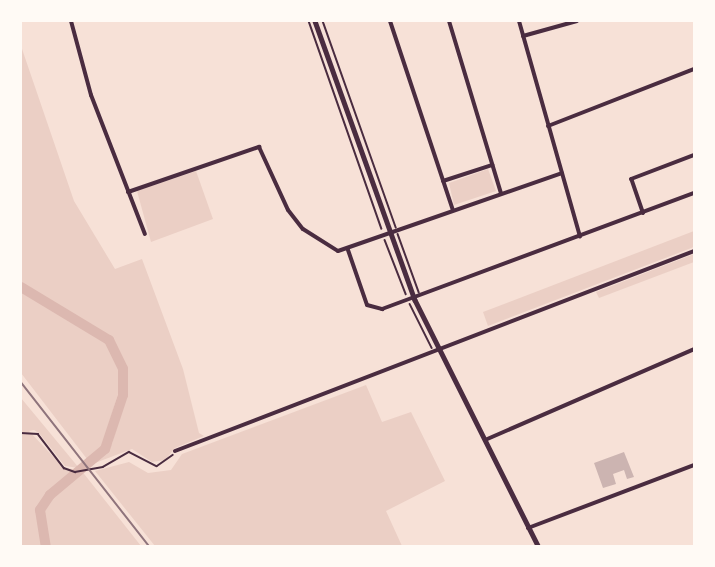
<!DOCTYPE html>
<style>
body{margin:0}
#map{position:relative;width:715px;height:567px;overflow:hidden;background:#f7e1d7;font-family:Commissioner,sans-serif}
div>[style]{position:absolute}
.green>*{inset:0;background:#ebcfc5}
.river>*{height:10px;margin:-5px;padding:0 5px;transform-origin:5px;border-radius:5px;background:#dcb8b0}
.building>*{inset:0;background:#ccb4b1}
.path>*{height:1.5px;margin:-0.75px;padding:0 0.75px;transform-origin:0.75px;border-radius:0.75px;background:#4a2c40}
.minor>*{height:4px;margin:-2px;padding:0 2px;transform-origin:2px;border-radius:2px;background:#4a2c40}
.tertiary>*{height:4.5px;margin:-2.25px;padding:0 2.25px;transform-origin:2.25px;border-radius:2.25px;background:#4a2c40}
.rail>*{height:1.5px;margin:-0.75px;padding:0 0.75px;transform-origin:0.75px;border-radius:0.75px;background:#8f747c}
span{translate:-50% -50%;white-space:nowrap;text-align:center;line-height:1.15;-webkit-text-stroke:4.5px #fffaf5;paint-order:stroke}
.frame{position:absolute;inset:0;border:22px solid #fffaf5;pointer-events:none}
</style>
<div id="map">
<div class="green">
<i style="clip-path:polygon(21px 46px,74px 201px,115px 269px,142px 259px,183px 369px,199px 433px,204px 436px,175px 448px,165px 460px,152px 462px,132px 449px,95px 463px,112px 444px,126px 395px,125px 371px,102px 446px,87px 459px,21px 373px)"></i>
<i style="clip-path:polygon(488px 169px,496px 191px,454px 205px,449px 183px)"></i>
<i style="clip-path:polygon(196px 171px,213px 219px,151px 242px,137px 191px)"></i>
<i style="clip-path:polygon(694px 231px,694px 247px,488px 326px,483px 312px)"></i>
<i style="clip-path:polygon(694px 254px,694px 262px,599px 298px,596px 292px)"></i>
<i style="clip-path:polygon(366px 385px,382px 422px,411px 412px,445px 481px,386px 511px,402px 546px,155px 546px,95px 471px,129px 462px,148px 473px,171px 470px,182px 454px)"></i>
<i style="clip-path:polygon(21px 398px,79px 468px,65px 466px,39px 433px,34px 430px,29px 431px,64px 468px,81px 470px,141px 546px,21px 546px)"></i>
</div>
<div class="river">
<i style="left:21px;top:287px;width:103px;rotate:31.1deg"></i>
<i style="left:109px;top:340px;width:32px;rotate:64deg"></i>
<i style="left:123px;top:369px;width:26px;rotate:90deg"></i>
<i style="left:123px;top:395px;width:57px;rotate:108.4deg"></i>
<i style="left:105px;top:449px;width:72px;rotate:140.1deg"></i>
<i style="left:50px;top:495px;width:18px;rotate:124deg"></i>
<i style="left:40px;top:510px;width:36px;rotate:81deg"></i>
</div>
<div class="building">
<i style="clip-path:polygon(624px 452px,634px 477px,627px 479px,624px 470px,613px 474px,616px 484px,603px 488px,594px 463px)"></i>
</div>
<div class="path">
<i style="left:309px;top:21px;width:220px;rotate:70.7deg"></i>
<i style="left:323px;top:21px;width:219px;rotate:70.5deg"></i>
<i style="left:398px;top:234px;width:62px;rotate:70.1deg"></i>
<i style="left:385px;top:240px;width:58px;rotate:68.7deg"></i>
<i style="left:410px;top:304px;width:49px;rotate:63.4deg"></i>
<i style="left:21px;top:433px;width:17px;rotate:3deg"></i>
<i style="left:38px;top:434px;width:43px;rotate:52.6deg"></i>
<i style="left:64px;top:468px;width:12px;rotate:20deg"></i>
<i style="left:75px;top:472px;width:28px;rotate:-10deg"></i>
<i style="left:103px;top:467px;width:30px;rotate:-30deg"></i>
<i style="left:129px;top:452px;width:31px;rotate:27deg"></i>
<i style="left:157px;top:466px;width:19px;rotate:-35deg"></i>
</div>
<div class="minor">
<i style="left:71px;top:21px;width:77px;rotate:74.9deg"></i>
<i style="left:91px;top:95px;width:149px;rotate:68.8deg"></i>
<i style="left:390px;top:21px;width:199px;rotate:71.6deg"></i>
<i style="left:449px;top:21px;width:180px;rotate:73.2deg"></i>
<i style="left:519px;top:21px;width:224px;rotate:74.2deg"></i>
<i style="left:523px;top:36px;width:56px;rotate:-15.5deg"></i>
<i style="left:548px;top:126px;width:157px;rotate:-21.3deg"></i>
<i style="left:443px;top:181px;width:52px;rotate:-18.1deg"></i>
<i style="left:128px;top:192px;width:139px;rotate:-19deg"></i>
<i style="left:259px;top:147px;width:69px;rotate:65.3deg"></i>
<i style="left:288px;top:210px;width:24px;rotate:52deg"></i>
<i style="left:303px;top:229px;width:41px;rotate:32.2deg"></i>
<i style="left:338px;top:251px;width:237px;rotate:-19.2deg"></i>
<i style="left:643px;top:213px;width:36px;rotate:-109deg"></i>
<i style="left:631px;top:179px;width:67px;rotate:-20.9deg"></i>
<i style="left:348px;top:250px;width:58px;rotate:70.9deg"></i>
<i style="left:367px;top:305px;width:16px;rotate:15deg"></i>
<i style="left:382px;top:309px;width:333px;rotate:-20.4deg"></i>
<i style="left:485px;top:440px;width:228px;rotate:-23.5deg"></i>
<i style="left:175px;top:451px;width:556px;rotate:-21.07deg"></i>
<i style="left:528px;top:528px;width:178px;rotate:-20.8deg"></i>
</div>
<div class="tertiary">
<i style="left:315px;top:21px;width:296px;rotate:70.3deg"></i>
<i style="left:415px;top:300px;width:275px;rotate:63.4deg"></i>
</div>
<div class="rail">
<i style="left:21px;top:382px;width:208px;rotate:52deg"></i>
</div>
<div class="frame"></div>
</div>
